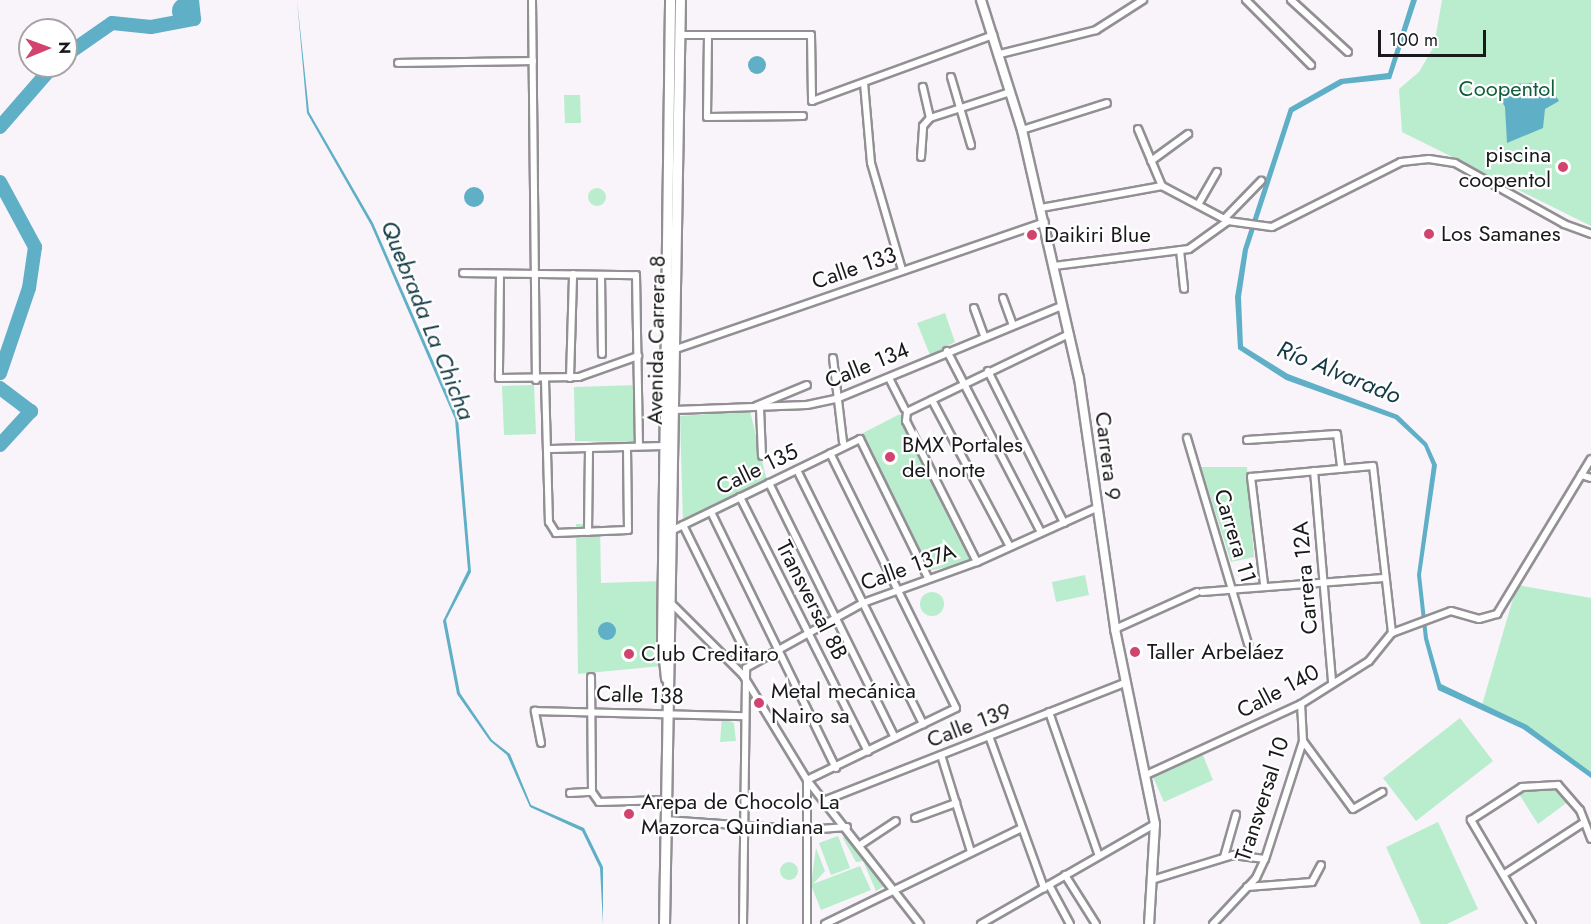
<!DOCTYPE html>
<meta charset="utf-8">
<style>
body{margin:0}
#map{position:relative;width:1591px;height:924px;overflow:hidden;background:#f8f4fa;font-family:Jost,sans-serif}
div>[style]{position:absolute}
.green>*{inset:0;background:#b9edcd}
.round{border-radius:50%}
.water>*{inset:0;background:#5fafc7}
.river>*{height:14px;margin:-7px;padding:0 7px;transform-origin:7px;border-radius:7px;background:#5fafc7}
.roads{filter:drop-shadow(2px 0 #939095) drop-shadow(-2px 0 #939095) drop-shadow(0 2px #939095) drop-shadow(0 -2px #939095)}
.street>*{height:6px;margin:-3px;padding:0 3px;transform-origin:3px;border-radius:3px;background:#fff}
.secondary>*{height:8px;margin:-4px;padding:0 4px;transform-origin:4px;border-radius:4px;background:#fff}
.primary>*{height:9px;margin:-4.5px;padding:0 4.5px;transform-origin:4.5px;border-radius:4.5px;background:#fff}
.dots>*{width:16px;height:16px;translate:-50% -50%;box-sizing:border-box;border:3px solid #fff;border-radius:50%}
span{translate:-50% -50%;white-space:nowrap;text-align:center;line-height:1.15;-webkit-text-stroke:4.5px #fff;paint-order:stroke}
.park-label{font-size:22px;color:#115d39}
.poi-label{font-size:22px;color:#19181a}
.right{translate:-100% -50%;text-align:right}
.left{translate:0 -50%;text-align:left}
.street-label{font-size:22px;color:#19181a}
.water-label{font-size:24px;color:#143a45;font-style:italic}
.north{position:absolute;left:18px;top:18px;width:60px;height:60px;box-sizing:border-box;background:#fff;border:2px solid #a3a3a3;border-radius:50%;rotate:89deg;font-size:16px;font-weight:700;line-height:24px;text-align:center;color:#19181a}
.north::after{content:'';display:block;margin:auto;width:21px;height:27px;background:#d2446f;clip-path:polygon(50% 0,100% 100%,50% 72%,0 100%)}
.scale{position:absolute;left:1378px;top:30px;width:108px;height:27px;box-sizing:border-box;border:3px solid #19181a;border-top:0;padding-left:8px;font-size:18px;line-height:21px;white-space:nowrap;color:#19181a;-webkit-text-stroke:4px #fff;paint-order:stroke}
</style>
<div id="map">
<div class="green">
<i style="clip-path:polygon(1442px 0,1591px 0,1591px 226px,1402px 132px,1399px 89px,1419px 72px,1434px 46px)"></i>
<i style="clip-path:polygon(564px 95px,580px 95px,581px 123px,565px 123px)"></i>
<i class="round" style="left:588px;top:188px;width:18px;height:18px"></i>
<i style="clip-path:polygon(945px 313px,955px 342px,930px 355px,917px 323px)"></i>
<i style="clip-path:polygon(534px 385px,536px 434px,504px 435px,502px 386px)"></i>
<i style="clip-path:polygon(638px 385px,638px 442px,575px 441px,574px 387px)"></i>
<i style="clip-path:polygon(750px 411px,767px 481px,683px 522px,680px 416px)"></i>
<i style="clip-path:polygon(900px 414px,975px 562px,927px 571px,859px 435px)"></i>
<i style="clip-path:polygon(1201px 467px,1247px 467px,1254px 557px,1231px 562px)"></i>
<i style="clip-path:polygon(576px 524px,600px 525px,601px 583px,662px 581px,662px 666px,578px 674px)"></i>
<i style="clip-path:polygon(1085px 575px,1089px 595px,1056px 602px,1052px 582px)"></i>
<i style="clip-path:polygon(1517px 585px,1591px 598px,1591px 772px,1535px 731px,1482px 705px)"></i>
<i class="round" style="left:920px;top:592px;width:24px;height:24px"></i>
<i style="clip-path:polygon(722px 717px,734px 723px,736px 741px,720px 742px)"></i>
<i style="clip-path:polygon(1460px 718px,1493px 761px,1416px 821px,1383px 778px)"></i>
<i style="clip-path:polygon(1202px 753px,1213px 780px,1164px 802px,1152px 775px)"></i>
<i style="clip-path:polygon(1529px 788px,1558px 788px,1569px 801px,1538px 824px,1519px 794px)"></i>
<i style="clip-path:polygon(1438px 822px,1478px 909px,1447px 924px,1421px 924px,1386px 847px)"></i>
<i style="clip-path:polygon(846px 834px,880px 877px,884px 886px,876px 891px,863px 861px,856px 862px,843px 838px)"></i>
<i style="clip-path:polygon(838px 836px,850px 868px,831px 875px,819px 843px)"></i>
<i style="clip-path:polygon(816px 848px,825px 871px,813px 884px,860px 866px,871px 890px,821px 910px,811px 885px)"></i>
<i class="round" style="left:780px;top:862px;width:18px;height:18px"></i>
</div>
<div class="water">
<i class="round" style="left:172px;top:-2px;width:26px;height:26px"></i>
<i style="clip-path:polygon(297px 0,309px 112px,373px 223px,458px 418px,471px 572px,446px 620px,460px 693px,492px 740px,510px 754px,531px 805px,584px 828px,603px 867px,603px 924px,600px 868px,582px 831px,530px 807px,507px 755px,490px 741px,457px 694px,443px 621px,468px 570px,455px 419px,371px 225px,307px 113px)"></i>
<i style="clip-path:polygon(1411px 0,1417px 0,1391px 79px,1343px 84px,1293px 112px,1248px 250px,1241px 297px,1243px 346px,1288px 374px,1398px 415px,1427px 443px,1437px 465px,1421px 575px,1428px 638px,1441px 684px,1527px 725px,1591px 772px,1591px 778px,1523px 729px,1438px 690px,1424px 639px,1417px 575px,1432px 465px,1424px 446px,1395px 419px,1286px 380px,1238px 349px,1235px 297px,1243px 249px,1289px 108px,1340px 79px,1388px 73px)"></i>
<i class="round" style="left:748px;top:56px;width:18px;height:18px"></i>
<i style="clip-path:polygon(1532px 83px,1550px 87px,1559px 101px,1545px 109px,1543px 128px,1507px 143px,1505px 107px,1498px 95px,1513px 84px)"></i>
<i class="round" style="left:464px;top:187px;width:20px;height:20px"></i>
<i class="round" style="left:598px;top:622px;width:18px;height:18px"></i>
</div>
<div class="river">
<i style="left:66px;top:55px;width:56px;rotate:-34.8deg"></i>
<i style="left:112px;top:23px;width:39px;rotate:6deg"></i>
<i style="left:151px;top:27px;width:44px;rotate:-10.5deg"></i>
<i style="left:194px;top:19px;width:19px;rotate:-96deg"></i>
<i style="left:0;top:127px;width:81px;rotate:-49deg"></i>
<i style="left:0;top:182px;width:74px;rotate:61.7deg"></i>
<i style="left:35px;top:247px;width:41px;rotate:98.3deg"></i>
<i style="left:29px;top:288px;width:90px;rotate:108.8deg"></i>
<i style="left:0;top:388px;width:39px;rotate:37deg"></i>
<i style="left:31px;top:411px;width:46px;rotate:132.4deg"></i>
</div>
<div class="roads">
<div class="street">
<i style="left:532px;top:0;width:380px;rotate:89.4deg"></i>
<i style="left:1246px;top:0;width:92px;rotate:45deg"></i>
<i style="left:1291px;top:0;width:77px;rotate:42.4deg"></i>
<i style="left:680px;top:35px;width:131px"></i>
<i style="left:811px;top:35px;width:66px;rotate:89.1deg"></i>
<i style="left:812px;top:101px;width:193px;rotate:-20deg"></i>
<i style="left:708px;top:35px;width:82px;rotate:90.7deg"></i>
<i style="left:707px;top:117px;width:96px;rotate:-0.6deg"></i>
<i style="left:1000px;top:54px;width:99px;rotate:-14deg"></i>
<i style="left:1096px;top:30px;width:56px;rotate:-32.6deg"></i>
<i style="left:398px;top:63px;width:135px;rotate:-0.8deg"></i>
<i style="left:951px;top:77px;width:71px;rotate:73.6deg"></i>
<i style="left:864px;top:83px;width:80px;rotate:85deg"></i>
<i style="left:871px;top:163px;width:111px;rotate:73.8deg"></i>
<i style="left:930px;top:118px;width:84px;rotate:-18deg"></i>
<i style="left:1138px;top:129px;width:62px;rotate:67.2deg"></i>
<i style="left:1022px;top:130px;width:89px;rotate:-17.6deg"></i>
<i style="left:921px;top:157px;width:31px;rotate:-86deg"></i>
<i style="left:923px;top:126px;width:11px;rotate:-49deg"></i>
<i style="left:930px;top:118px;width:32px;rotate:-103deg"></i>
<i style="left:1151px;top:161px;width:46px;rotate:-36.1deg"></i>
<i style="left:1199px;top:203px;width:36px;rotate:-60deg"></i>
<i style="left:1041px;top:208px;width:123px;rotate:-10.3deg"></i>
<i style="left:1162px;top:186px;width:75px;rotate:27.9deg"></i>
<i style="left:1228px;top:221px;width:44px;rotate:7.8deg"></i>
<i style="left:1272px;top:227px;width:144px;rotate:-26.7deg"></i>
<i style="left:1401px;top:162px;width:28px;rotate:-6deg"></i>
<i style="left:1429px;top:159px;width:26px;rotate:9deg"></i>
<i style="left:1455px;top:163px;width:125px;rotate:29.2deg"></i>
<i style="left:1564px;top:224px;width:29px;rotate:20deg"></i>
<i style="left:1225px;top:218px;width:52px;rotate:-45.8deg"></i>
<i style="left:1180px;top:250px;width:39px;rotate:84deg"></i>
<i style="left:1054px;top:266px;width:136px;rotate:-7.2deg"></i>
<i style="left:1189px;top:249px;width:48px;rotate:-35.7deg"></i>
<i style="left:463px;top:273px;width:173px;rotate:0.7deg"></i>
<i style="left:636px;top:275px;width:171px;rotate:89deg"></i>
<i style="left:500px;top:274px;width:104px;rotate:90.6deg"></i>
<i style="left:499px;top:378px;width:80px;rotate:-0.7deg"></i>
<i style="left:579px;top:377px;width:63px;rotate:-19.6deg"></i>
<i style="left:601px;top:275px;width:79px;rotate:89.3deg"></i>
<i style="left:1003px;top:298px;width:27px;rotate:70deg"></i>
<i style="left:974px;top:308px;width:29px;rotate:70deg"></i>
<i style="left:676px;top:349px;width:390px;rotate:-19deg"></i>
<i style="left:947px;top:351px;width:204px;rotate:62.6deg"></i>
<i style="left:833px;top:358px;width:85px;rotate:83.2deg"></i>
<i style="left:988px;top:371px;width:170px;rotate:63.4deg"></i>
<i style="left:570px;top:378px;width:104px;rotate:-88.3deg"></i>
<i style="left:889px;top:378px;width:34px;rotate:63deg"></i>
<i style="left:545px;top:380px;width:142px;rotate:88.4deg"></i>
<i style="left:549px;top:522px;width:13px;rotate:58deg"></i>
<i style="left:556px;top:533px;width:72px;rotate:-2.4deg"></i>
<i style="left:628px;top:530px;width:83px;rotate:-90.7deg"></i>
<i style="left:932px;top:400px;width:166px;rotate:62deg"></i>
<i style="left:756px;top:406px;width:55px;rotate:-22.4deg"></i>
<i style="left:760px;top:408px;width:48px;rotate:87.6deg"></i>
<i style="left:675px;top:410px;width:132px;rotate:-2.2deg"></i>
<i style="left:807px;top:405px;width:30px;rotate:-12deg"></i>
<i style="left:836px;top:399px;width:244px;rotate:-22.4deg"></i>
<i style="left:1187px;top:438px;width:215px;rotate:73.5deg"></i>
<i style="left:1247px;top:440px;width:90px;rotate:-3.8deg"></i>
<i style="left:1337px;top:434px;width:35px;rotate:83deg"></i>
<i style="left:551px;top:449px;width:112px;rotate:-1.5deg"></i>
<i style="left:797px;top:470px;width:284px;rotate:63.6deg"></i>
<i style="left:1314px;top:471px;width:213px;rotate:85.1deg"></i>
<i style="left:1581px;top:475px;width:10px;rotate:17deg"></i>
<i style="left:769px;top:483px;width:284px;rotate:63.7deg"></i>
<i style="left:740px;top:497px;width:285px;rotate:63.3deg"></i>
<i style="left:711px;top:512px;width:285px;rotate:64deg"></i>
<i style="left:683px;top:525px;width:154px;rotate:63.8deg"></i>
<i style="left:673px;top:530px;width:208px;rotate:-25.9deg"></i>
<i style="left:860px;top:439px;width:155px;rotate:63.9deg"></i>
<i style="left:588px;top:532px;width:84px;rotate:-89.3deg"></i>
<i style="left:977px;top:562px;width:158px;rotate:-116.7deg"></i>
<i style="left:906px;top:421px;width:9px;rotate:-84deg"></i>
<i style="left:907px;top:412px;width:180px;rotate:-25.7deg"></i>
<i style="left:1264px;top:584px;width:108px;rotate:-96.9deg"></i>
<i style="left:1251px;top:477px;width:122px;rotate:-5.2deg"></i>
<i style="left:1373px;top:466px;width:168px;rotate:83.5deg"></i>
<i style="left:1202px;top:592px;width:182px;rotate:-4.4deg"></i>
<i style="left:672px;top:604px;width:100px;rotate:45deg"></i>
<i style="left:743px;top:675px;width:123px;rotate:58.6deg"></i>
<i style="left:807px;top:780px;width:183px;rotate:51.9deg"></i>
<i style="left:1115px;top:629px;width:90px;rotate:-24.3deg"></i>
<i style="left:591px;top:677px;width:115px;rotate:89.5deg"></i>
<i style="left:1049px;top:712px;width:152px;rotate:70.9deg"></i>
<i style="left:989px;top:736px;width:162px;rotate:70.1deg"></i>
<i style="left:1303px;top:741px;width:84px;rotate:53.7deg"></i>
<i style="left:1353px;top:809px;width:34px;rotate:-30deg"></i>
<i style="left:541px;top:743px;width:33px;rotate:-101deg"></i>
<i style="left:535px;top:711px;width:208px;rotate:1.4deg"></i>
<i style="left:941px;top:755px;width:102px;rotate:72.8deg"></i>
<i style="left:1146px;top:775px;width:170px;rotate:-24.6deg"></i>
<i style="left:1301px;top:704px;width:80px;rotate:-32.3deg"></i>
<i style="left:1369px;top:661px;width:36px;rotate:-51deg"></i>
<i style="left:1392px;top:633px;width:63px;rotate:-20.4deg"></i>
<i style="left:1451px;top:611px;width:29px;rotate:16deg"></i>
<i style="left:1479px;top:619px;width:19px;rotate:-16deg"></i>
<i style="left:1497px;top:614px;width:181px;rotate:-58.8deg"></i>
<i style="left:570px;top:793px;width:22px;rotate:-3deg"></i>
<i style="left:592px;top:792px;width:12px;rotate:55deg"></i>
<i style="left:599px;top:802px;width:66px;rotate:-1.7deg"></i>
<i style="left:826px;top:800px;width:321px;rotate:-21.4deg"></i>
<i style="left:915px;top:818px;width:44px;rotate:-20.1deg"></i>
<i style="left:665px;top:820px;width:142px;rotate:4deg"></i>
<i style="left:807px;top:830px;width:40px;rotate:-4.3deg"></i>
<i style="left:860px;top:845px;width:43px;rotate:-33.7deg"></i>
<i style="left:1224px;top:857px;width:44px;rotate:-74.1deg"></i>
<i style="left:1506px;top:873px;width:92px;rotate:-33deg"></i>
<i style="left:1065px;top:875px;width:58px;rotate:57.7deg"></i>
<i style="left:1155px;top:879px;width:82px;rotate:-17.1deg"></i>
<i style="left:1233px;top:855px;width:32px;rotate:7deg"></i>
<i style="left:1049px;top:885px;width:44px;rotate:61.7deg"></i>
<i style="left:1247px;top:887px;width:65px;rotate:-4.4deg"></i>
<i style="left:1312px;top:882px;width:19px;rotate:-62deg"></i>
<i style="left:743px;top:924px;width:256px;rotate:-89.3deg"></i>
<i style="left:746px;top:668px;width:134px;rotate:-29.1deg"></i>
<i style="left:863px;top:603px;width:121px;rotate:-19.8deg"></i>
<i style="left:977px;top:562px;width:131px;rotate:-24.4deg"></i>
<i style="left:807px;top:924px;width:144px;rotate:-90deg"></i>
<i style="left:807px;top:780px;width:165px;rotate:-25.8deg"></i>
<i style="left:956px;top:708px;width:284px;rotate:-116.3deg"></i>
<i style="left:825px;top:924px;width:219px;rotate:-26deg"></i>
<i style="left:981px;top:924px;width:201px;rotate:-29.9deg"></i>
<i style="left:1213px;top:924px;width:63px;rotate:-46.9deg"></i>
<i style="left:1256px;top:878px;width:21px;rotate:-65deg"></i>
<i style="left:1265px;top:859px;width:124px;rotate:-72.1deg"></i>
<i style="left:1303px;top:741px;width:37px;rotate:-93deg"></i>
<i style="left:1532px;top:924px;width:121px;rotate:-120.4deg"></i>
<i style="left:1471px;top:820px;width:61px;rotate:-32.9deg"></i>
<i style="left:1522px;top:787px;width:36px;rotate:-3deg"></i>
<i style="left:1558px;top:785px;width:33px;rotate:49deg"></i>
<i style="left:1580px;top:810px;width:31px;rotate:69deg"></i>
</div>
<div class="secondary">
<i style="left:981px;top:0;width:136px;rotate:72.5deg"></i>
<i style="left:1022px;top:130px;width:254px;rotate:77.1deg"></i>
<i style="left:1079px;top:378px;width:254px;rotate:81.8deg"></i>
<i style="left:1115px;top:629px;width:199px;rotate:78.4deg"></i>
<i style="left:1155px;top:824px;width:100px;rotate:93.4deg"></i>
</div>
<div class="primary">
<i style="left:666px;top:678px;width:37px;rotate:-96deg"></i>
<i style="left:662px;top:641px;width:641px;rotate:-89.28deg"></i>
<i style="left:664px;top:924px;width:924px;rotate:-89.01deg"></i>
</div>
</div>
<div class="dots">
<i style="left:1563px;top:167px;background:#d2446f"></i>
<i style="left:1429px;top:234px;background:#d2446f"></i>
<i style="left:1032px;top:235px;background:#d2446f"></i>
<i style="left:890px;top:457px;background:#d2446f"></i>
<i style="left:1135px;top:652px;background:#d2446f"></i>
<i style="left:629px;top:654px;background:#d2446f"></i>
<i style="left:759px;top:703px;background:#d2446f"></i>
<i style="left:629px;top:814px;background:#d2446f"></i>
</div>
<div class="park-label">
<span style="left:1507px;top:89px">Coopentol</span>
</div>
<div class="poi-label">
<span class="right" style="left:1551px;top:167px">piscina<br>coopentol</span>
<span class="left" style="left:1441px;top:234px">Los Samanes</span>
<span class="left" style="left:1044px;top:235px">Daikiri Blue</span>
<span class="left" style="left:902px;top:457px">BMX Portales<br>del norte</span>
<span class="left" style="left:1147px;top:652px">Taller Arbeláez</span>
<span class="left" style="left:641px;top:654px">Club Creditaro</span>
<span class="left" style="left:771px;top:703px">Metal mecánica<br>Nairo sa</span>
<span class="left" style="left:641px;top:814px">Arepa de Chocolo La<br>Mazorca Quindiana</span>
</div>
<div class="street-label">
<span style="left:854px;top:268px;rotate:-19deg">Calle 133</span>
<span style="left:656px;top:340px;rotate:-89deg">Avenida Carrera 8</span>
<span style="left:867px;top:365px;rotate:-22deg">Calle 134</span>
<span style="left:1108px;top:456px;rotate:83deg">Carrera 9</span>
<span style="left:757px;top:469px;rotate:-26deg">Calle 135</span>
<span style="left:1235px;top:536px;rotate:73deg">Carrera 11</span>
<span style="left:908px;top:567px;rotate:-20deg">Calle 137A</span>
<span style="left:1305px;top:578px;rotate:-95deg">Carrera 12A</span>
<span style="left:812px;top:600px;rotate:63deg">Transversal 8B</span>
<span style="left:1278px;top:691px;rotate:-28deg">Calle 140</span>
<span style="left:640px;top:695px;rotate:2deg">Calle 138</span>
<span style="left:969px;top:725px;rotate:-21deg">Calle 139</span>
<span style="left:1262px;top:799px;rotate:-72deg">Transversal 10</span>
</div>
<div class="water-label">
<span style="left:428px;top:320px;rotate:68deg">Quebrada La Chicha</span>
<span style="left:1339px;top:372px;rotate:22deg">Río Alvarado</span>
</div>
<div class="north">N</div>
<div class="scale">100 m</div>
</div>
